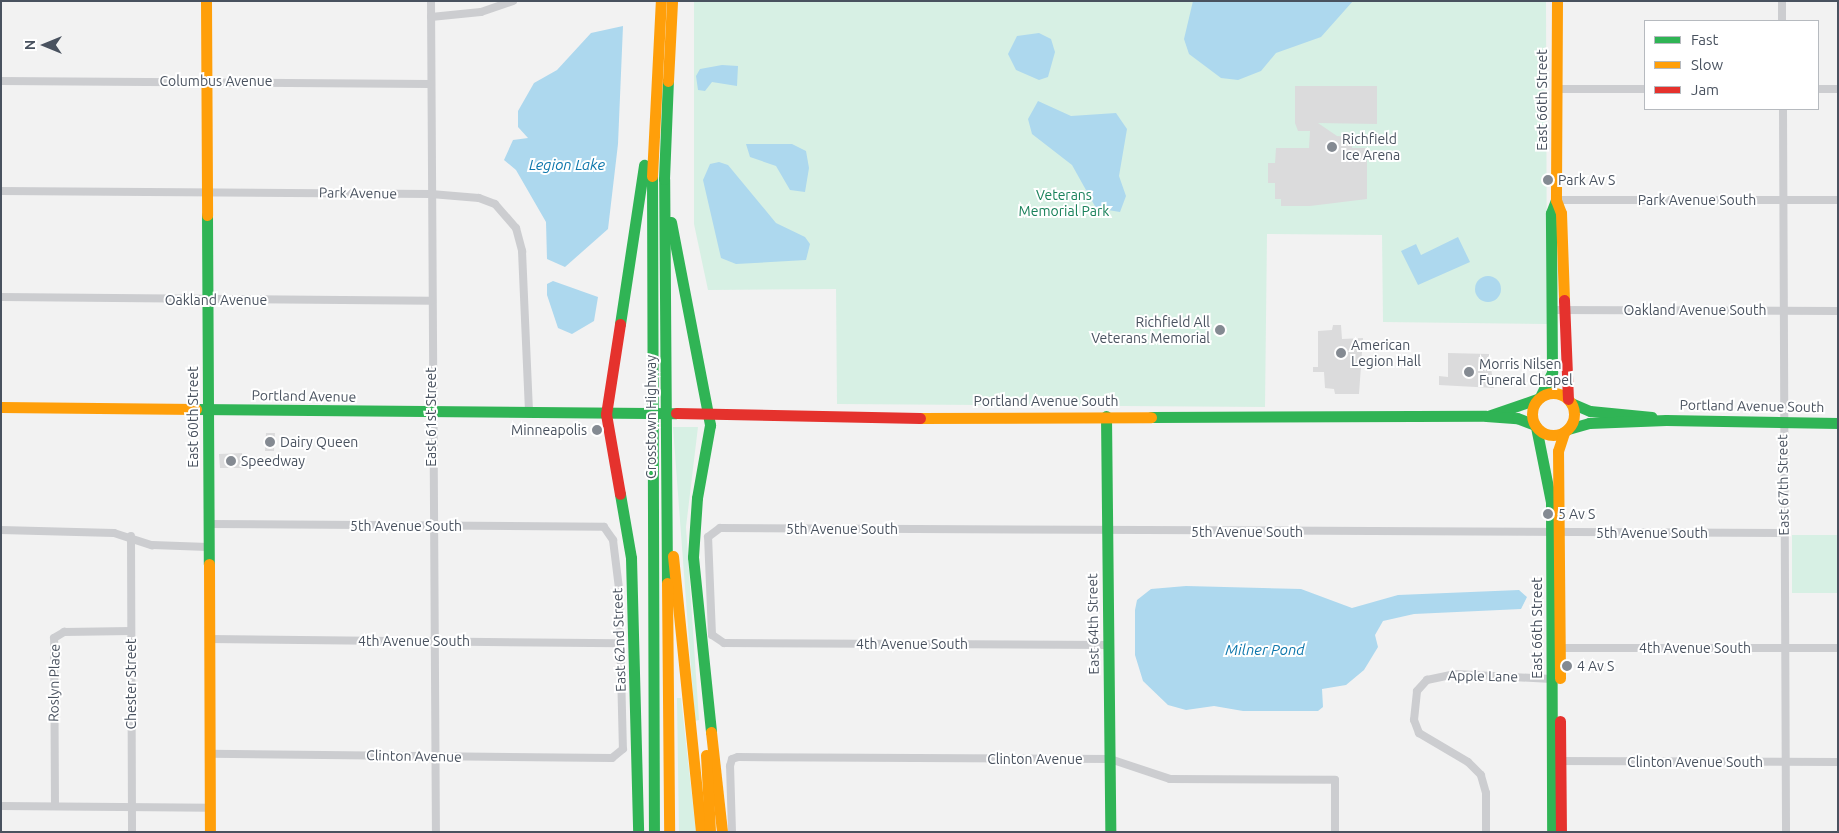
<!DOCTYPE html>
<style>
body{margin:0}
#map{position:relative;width:1839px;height:833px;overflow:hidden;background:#f2f2f2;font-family:Ubuntu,sans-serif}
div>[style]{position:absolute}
.green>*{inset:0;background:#d7f0e4}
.water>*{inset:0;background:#add8ee}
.round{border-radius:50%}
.building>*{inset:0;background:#dbdbdc}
.street>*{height:8px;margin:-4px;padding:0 4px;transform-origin:4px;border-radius:4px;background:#cccdd0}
.fast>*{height:11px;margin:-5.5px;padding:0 5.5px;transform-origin:5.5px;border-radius:5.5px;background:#30b455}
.slow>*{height:11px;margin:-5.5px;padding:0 5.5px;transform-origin:5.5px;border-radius:5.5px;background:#ff9f0a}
.slow>.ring{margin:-5.5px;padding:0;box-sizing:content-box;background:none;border:11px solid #ff9f0a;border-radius:50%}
.jam>*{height:11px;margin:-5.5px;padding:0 5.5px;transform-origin:5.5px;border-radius:5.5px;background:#e5322d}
.dots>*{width:14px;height:14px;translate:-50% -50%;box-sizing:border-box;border:2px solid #fff;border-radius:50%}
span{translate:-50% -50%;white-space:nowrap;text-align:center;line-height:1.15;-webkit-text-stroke:4px #fff;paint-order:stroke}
.street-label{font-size:14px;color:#49525f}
.poi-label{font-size:14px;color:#49525f}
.left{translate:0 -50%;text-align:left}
.right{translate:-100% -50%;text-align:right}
.park-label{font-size:14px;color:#19815a}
.water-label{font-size:15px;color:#0e77ac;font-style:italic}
.frame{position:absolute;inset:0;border:2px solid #49525f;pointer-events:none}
.legend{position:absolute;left:1644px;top:20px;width:175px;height:90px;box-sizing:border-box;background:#fff;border:1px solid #b6babf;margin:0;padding:6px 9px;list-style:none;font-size:15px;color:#49525f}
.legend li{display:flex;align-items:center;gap:10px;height:25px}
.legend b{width:25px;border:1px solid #b6babf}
.north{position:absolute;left:20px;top:20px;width:50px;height:50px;-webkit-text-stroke:4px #fff;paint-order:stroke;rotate:270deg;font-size:14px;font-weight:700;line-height:20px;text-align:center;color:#49525f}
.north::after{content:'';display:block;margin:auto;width:18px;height:22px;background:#49525f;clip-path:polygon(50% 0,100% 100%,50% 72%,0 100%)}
</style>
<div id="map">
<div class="green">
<i style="clip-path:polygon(694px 1px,1546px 1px,1547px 324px,1383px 322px,1382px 235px,1267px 234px,1265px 407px,837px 404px,836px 289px,708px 290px,694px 224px)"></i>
<i style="clip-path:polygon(673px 427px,698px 427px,686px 527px,699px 720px,695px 721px)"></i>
<i style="clip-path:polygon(1838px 435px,1838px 593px,1792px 593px,1792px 535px,1838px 535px)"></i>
<i style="clip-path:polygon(677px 698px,681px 698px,696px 832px,679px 832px)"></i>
</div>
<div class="water">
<i style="clip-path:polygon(1193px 1px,1353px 1px,1321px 37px,1276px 53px,1261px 71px,1238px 80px,1221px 78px,1189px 54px,1184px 39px)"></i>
<i style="clip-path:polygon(623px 26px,618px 144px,608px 229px,565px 267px,547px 259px,546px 222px,516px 170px,504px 160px,513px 140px,528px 138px,518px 127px,518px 111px,534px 83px,557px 70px,591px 33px)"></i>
<i style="clip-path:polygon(1039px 33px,1051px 39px,1055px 52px,1048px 77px,1039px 80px,1016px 70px,1008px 54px,1017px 36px)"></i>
<i style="clip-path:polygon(722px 65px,738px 66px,737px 86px,712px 82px,705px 91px,698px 90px,696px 76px,700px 69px)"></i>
<i style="clip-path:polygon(1038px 101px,1071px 116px,1116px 113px,1127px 129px,1119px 176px,1126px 196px,1120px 212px,1096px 208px,1072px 165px,1032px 134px,1028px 119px)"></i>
<i style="clip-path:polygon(746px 144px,792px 144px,806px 151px,809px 168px,805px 192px,790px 190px,776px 166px,750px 157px)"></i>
<i style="clip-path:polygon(719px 162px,728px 165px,776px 223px,805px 237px,810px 244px,806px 260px,736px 264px,721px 258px,703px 180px,710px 164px)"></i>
<i style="clip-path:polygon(1458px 237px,1470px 262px,1418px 285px,1401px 251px,1416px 244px,1421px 255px)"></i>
<i class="round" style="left:1475px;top:276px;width:26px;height:26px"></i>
<i style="clip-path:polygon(553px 281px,598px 297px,594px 321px,572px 334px,558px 328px,547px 295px,547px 284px)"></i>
<i style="clip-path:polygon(1186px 586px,1301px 589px,1352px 608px,1398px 595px,1519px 590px,1527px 597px,1521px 609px,1414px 614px,1383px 621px,1375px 635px,1378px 647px,1364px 670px,1346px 685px,1322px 689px,1323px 707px,1318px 711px,1243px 711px,1214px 706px,1186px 710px,1168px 705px,1143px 681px,1135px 655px,1135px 610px,1137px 600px,1151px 589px)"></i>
</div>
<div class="building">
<i style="clip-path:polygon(1295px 86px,1377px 86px,1377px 124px,1318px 123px,1337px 136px,1352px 137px,1352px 148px,1367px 148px,1367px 199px,1310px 206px,1281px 206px,1281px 199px,1275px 199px,1275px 183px,1268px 183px,1268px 163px,1275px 163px,1276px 148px,1309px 148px,1310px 131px,1298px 131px,1295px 123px)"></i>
<i style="clip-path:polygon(1333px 325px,1341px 325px,1342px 339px,1363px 338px,1359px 394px,1335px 394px,1334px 389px,1325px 388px,1324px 372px,1313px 372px,1313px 367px,1318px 367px,1318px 331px,1332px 330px)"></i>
<i style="clip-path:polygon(1448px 353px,1489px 354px,1494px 388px,1439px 385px,1439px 376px,1448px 377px)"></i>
<i style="clip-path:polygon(266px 433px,275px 433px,274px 451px,265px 451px)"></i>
<i style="clip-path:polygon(242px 453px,243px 468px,220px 468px,219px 454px)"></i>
</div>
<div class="street">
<i style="left:431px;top:1px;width:831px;rotate:89.66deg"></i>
<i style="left:1782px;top:1px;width:20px;rotate:90deg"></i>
<i style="left:431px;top:17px;width:50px;rotate:-5.7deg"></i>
<i style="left:481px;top:12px;width:34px;rotate:-19deg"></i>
<i style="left:1px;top:81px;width:429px;rotate:0.4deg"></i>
<i style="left:1557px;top:89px;width:88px"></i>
<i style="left:1818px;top:89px;width:20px"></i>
<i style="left:1783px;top:109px;width:723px;rotate:89.76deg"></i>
<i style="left:1px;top:191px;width:430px;rotate:0.4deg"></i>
<i style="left:431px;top:194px;width:48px;rotate:4.8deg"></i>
<i style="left:479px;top:198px;width:17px;rotate:21deg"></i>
<i style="left:495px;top:204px;width:32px;rotate:49deg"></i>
<i style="left:516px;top:228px;width:24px;rotate:75deg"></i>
<i style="left:522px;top:251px;width:163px;rotate:87.5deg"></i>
<i style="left:1556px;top:200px;width:282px"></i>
<i style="left:1px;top:297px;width:430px;rotate:0.5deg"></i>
<i style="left:1551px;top:310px;width:287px;rotate:0.2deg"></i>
<i style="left:208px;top:524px;width:396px;rotate:0.4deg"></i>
<i style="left:604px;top:527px;width:16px;rotate:55deg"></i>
<i style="left:613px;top:540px;width:48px;rotate:82.9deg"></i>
<i style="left:619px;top:588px;width:161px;rotate:88.6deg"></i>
<i style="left:623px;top:749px;width:14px;rotate:141deg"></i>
<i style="left:612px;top:758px;width:402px;rotate:-179.4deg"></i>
<i style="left:1px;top:530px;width:113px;rotate:1.5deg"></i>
<i style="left:114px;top:533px;width:40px;rotate:18deg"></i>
<i style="left:152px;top:545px;width:56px;rotate:2deg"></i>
<i style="left:131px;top:536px;width:296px;rotate:89.8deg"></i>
<i style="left:209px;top:639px;width:410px;rotate:0.6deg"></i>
<i style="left:1108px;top:645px;width:384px;rotate:-179.7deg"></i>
<i style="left:724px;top:643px;width:14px;rotate:-146deg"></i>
<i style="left:712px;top:635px;width:98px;rotate:-92.3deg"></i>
<i style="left:708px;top:537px;width:15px;rotate:-37deg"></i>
<i style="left:720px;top:528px;width:1064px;rotate:0.27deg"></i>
<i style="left:1556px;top:648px;width:282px"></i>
<i style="left:1557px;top:761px;width:281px;rotate:0.2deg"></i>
<i style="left:1px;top:806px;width:209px;rotate:0.5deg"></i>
<i style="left:55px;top:806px;width:168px;rotate:-90.3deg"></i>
<i style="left:54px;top:638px;width:12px;rotate:-31deg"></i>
<i style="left:64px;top:632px;width:67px;rotate:-0.9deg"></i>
<i style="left:732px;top:832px;width:66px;rotate:-91.7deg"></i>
<i style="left:730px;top:766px;width:7px;rotate:-74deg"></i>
<i style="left:732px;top:759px;width:6px;rotate:-18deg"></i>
<i style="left:738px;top:757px;width:372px;rotate:0.3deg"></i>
<i style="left:1110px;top:759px;width:63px;rotate:18.4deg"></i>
<i style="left:1170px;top:779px;width:165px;rotate:0.3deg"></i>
<i style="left:1335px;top:780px;width:52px;rotate:90deg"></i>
<i style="left:1486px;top:832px;width:39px;rotate:-90deg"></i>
<i style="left:1486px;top:793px;width:19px;rotate:-106deg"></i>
<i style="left:1481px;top:775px;width:18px;rotate:-135deg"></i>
<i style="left:1468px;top:762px;width:57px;rotate:-149.4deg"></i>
<i style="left:1419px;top:733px;width:14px;rotate:-111deg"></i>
<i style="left:1414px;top:720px;width:29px;rotate:-84deg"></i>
<i style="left:1417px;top:691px;width:15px;rotate:-48deg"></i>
<i style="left:1427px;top:680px;width:29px;rotate:-12deg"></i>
<i style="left:1455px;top:674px;width:97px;rotate:3deg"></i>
</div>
<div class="fast">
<i style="left:652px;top:176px;width:656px;rotate:89.83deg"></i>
<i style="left:207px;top:215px;width:349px;rotate:89.7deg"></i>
<i style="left:671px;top:222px;width:207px;rotate:79.1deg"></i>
<i style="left:710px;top:425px;width:74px;rotate:100.1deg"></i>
<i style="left:697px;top:498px;width:59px;rotate:93.9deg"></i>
<i style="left:693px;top:557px;width:176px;rotate:84.1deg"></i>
<i style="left:620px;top:324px;width:161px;rotate:-81.4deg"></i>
<i style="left:1540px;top:397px;width:28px;rotate:-64deg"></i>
<i style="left:1552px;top:372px;width:159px;rotate:-90.4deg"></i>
<i style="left:1551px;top:213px;width:14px;rotate:-69deg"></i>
<i style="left:1571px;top:403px;width:21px;rotate:23deg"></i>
<i style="left:1590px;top:411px;width:62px;rotate:5.5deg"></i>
<i style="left:196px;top:409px;width:480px;rotate:0.5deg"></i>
<i style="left:1106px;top:416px;width:416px;rotate:89.4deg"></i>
<i style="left:1488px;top:416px;width:52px;rotate:-19.1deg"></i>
<i style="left:1151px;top:417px;width:335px;rotate:-0.2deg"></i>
<i style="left:1486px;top:416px;width:31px;rotate:4deg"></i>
<i style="left:1517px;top:418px;width:19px;rotate:21deg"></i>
<i style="left:1536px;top:427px;width:76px;rotate:78.7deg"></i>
<i style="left:1551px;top:502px;width:330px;rotate:89.8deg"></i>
<i style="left:1568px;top:429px;width:22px;rotate:-16deg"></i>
<i style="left:1589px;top:423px;width:77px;rotate:-2.2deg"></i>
<i style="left:1666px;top:420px;width:172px;rotate:1deg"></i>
<i style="left:620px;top:494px;width:65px;rotate:80.2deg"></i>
<i style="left:631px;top:558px;width:274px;rotate:88.5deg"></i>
<i style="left:667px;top:583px;width:404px;rotate:-90.4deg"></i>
<i style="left:664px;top:179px;width:98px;rotate:-87.7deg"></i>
</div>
<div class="slow">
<i style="left:206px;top:1px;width:214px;rotate:89.7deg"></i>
<i style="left:1557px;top:1px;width:199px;rotate:90.3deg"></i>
<i style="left:1556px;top:200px;width:14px;rotate:69deg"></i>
<i style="left:1561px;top:213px;width:87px;rotate:88deg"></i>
<i style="left:668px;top:81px;width:80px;rotate:-87.1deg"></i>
<i style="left:652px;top:176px;width:175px;rotate:-87.1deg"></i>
<i class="ring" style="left:1532px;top:393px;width:31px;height:31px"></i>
<i style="left:1px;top:407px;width:195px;rotate:0.6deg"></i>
<i style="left:920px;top:418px;width:231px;rotate:-0.2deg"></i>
<i style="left:673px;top:556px;width:277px;rotate:84.2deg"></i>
<i style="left:209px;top:564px;width:268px;rotate:89.8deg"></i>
<i style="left:667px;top:583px;width:249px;rotate:89.5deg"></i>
<i style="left:1560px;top:678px;width:227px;rotate:-90.5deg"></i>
<i style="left:1558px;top:451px;width:20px;rotate:-72deg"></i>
<i style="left:711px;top:732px;width:101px;rotate:83.7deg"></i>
<i style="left:706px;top:755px;width:77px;rotate:87deg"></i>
</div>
<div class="jam">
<i style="left:1564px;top:300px;width:99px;rotate:87.7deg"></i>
<i style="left:620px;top:324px;width:91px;rotate:98.8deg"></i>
<i style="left:606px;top:414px;width:81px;rotate:80.1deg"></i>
<i style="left:676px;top:413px;width:244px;rotate:1.2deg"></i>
<i style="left:1560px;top:721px;width:111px;rotate:89.5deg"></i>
</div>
<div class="dots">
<i style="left:1332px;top:147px;background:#848a92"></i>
<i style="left:1548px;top:180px;background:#848a92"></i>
<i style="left:1220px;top:330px;background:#848a92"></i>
<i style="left:1341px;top:353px;background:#848a92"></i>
<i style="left:1469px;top:372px;background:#848a92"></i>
<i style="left:597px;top:430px;background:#848a92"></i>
<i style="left:270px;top:442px;background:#848a92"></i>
<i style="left:231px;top:461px;background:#848a92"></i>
<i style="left:1548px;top:514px;background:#848a92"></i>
<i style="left:1567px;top:666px;background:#848a92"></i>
</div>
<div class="street-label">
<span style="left:216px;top:81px">Columbus Avenue</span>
<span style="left:1542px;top:100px;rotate:-90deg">East 66th Street</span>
<span style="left:358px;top:193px;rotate:1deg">Park Avenue</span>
<span style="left:1697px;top:200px">Park Avenue South</span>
<span style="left:216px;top:300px">Oakland Avenue</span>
<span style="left:1695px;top:310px">Oakland Avenue South</span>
<span style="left:304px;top:396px;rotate:1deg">Portland Avenue</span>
<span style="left:1046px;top:401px">Portland Avenue South</span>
<span style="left:1752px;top:406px;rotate:1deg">Portland Avenue South</span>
<span style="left:193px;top:417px;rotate:-90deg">East 60th Street</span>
<span style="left:431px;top:417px;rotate:-90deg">East 61st Street</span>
<span style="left:651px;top:417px;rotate:-90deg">Crosstown Highway</span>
<span style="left:1783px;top:485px;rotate:-91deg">East 67th Street</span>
<span style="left:406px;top:526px">5th Avenue South</span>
<span style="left:842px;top:529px">5th Avenue South</span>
<span style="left:1247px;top:532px">5th Avenue South</span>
<span style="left:1652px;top:533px">5th Avenue South</span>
<span style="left:1093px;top:624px;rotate:-91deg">East 64th Street</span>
<span style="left:1537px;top:628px;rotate:-90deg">East 66th Street</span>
<span style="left:619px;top:640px;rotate:-92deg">East 62nd Street</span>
<span style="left:414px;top:641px">4th Avenue South</span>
<span style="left:912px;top:644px">4th Avenue South</span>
<span style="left:1695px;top:648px">4th Avenue South</span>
<span style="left:1483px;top:676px;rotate:1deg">Apple Lane</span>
<span style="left:54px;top:683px;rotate:-89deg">Roslyn Place</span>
<span style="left:131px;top:684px;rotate:-90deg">Chester Street</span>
<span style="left:414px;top:756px;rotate:1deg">Clinton Avenue</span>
<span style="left:1035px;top:759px">Clinton Avenue</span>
<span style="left:1695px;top:762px">Clinton Avenue South</span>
</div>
<div class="poi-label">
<span class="left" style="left:1342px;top:147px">Richfield<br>Ice Arena</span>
<span class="left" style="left:1558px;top:180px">Park Av S</span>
<span class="right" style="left:1210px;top:330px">Richfield All<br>Veterans Memorial</span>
<span class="left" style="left:1351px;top:353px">American<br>Legion Hall</span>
<span class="left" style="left:1479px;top:372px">Morris Nilsen<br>Funeral Chapel</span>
<span class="right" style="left:587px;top:430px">Minneapolis</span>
<span class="left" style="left:280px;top:442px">Dairy Queen</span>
<span class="left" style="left:241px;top:461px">Speedway</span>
<span class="left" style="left:1558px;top:514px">5 Av S</span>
<span class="left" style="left:1577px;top:666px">4 Av S</span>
</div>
<div class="park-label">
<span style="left:1064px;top:203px">Veterans<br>Memorial Park</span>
</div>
<div class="water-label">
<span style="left:567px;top:165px">Legion Lake</span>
<span style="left:1265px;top:650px">Milner Pond</span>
</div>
<div class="frame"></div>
<ul class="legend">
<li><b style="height:6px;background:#30b455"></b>Fast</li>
<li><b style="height:6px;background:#ff9f0a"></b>Slow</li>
<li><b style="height:6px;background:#e5322d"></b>Jam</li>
</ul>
<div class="north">N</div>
</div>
